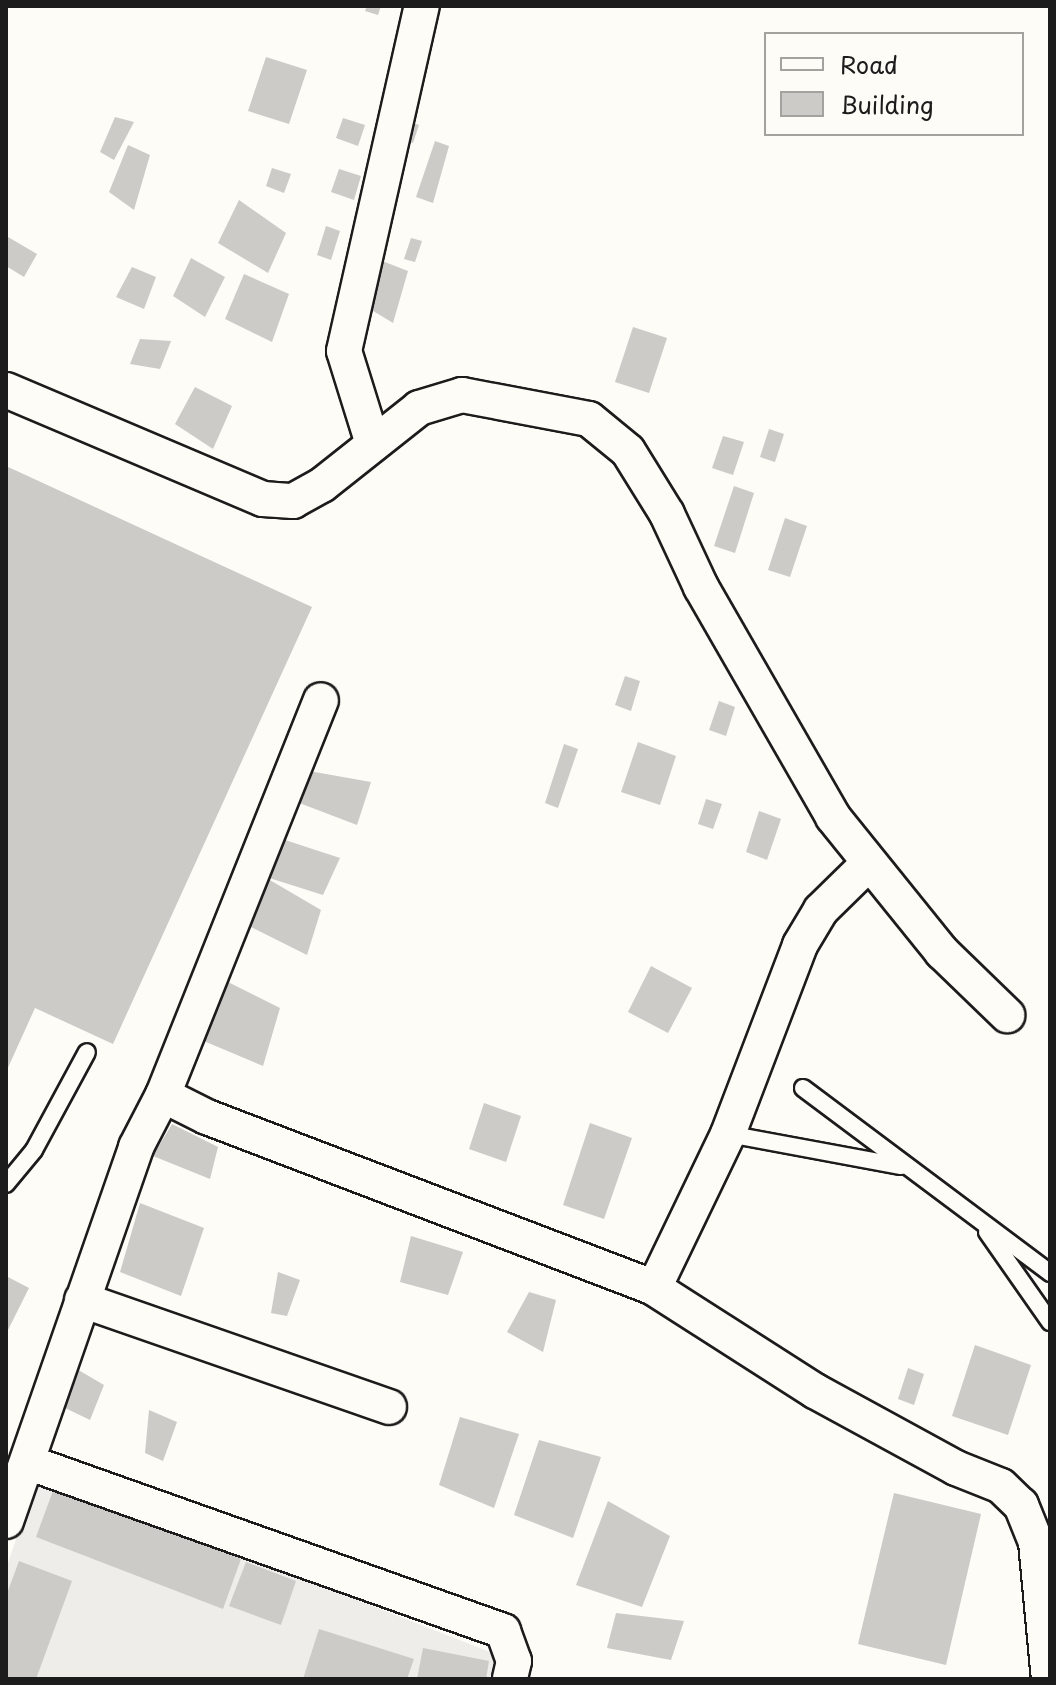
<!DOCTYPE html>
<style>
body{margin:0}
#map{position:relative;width:1056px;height:1685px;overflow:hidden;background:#fdfcf7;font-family:"Playpen Sans",sans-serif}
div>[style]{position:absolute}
.built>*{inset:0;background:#eeede9}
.building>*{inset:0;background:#cccbc8}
.roads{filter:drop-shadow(2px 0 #1c1c1c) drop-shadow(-2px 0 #1c1c1c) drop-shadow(0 2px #1c1c1c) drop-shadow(0 -2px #1c1c1c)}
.service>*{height:16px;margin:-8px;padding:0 8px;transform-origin:8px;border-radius:8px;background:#fdfcf7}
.minor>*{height:34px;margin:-17px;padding:0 17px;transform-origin:17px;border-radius:17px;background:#fdfcf7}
span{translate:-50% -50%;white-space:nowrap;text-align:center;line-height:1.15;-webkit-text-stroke:6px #fdfcf7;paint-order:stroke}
.frame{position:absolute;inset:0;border:8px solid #1c1c1c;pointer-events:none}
.legend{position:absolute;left:764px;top:32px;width:260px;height:104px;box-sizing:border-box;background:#fdfcf7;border:2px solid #a3a29f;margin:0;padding:10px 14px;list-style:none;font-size:24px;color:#1c1c1c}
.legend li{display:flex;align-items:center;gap:16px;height:40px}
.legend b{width:40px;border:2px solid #a3a29f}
</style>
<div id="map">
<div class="built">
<i style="clip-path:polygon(38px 1475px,495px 1654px,491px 1679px,6px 1679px,6px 1569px)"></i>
</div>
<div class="building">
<i style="clip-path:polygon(367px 6px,381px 6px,378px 15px,365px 11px)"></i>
<i style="clip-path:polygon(266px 57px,307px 70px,289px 124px,248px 111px)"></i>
<i style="clip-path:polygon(115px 117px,134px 122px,114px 160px,100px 152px)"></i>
<i style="clip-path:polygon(343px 118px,365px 125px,358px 146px,336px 138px)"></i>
<i style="clip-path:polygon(407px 121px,419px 125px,413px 143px,401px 140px)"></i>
<i style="clip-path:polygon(435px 141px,449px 146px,433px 203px,416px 197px)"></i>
<i style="clip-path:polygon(128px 145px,150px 155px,134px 210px,109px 192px)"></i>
<i style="clip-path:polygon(272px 168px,291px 174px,284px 193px,266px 186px)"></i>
<i style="clip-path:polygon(339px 169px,361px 176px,354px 200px,331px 192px)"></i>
<i style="clip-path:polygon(239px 200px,286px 233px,268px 273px,218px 243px)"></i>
<i style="clip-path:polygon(326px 226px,340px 231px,331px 260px,317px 255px)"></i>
<i style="clip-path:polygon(8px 237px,37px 254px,24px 277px,6px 266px)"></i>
<i style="clip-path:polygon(411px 238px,422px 241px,415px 262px,404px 259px)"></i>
<i style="clip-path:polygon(191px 258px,225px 277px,205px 317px,173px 296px)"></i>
<i style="clip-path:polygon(377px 259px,408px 271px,393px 323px,365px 306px)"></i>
<i style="clip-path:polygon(132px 267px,156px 277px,144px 309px,116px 297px)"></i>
<i style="clip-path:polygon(244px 274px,289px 294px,272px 342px,225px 319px)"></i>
<i style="clip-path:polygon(633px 327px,667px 338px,649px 393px,615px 382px)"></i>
<i style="clip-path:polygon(140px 339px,171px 341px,160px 369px,130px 364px)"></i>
<i style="clip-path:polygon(195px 387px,232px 406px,213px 449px,175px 424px)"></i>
<i style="clip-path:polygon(769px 429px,784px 434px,775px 462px,760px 457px)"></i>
<i style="clip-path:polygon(723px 436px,744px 442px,733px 475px,712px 468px)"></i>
<i style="clip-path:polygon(6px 466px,312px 607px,113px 1044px,35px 1008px,6px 1072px)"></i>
<i style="clip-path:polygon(734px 486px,754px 493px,735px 553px,714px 546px)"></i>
<i style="clip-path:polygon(785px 518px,807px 526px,790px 577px,768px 570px)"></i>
<i style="clip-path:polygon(625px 676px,640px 681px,631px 711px,615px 705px)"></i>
<i style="clip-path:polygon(719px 701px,735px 707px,726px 736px,709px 730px)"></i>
<i style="clip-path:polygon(638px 742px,676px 756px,660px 805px,621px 792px)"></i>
<i style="clip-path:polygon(564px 744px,578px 749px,558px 808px,545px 803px)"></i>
<i style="clip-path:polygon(309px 771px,371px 782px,357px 825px,294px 801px)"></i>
<i style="clip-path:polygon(706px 799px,722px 804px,713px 829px,698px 824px)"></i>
<i style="clip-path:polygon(759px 811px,781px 819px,767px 860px,746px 852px)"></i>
<i style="clip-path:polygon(279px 838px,340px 858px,323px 895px,263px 876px,321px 910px,307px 955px,243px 923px)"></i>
<i style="clip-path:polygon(651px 966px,692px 988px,668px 1033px,628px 1012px)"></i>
<i style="clip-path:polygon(222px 979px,280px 1008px,263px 1066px,199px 1039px)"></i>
<i style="clip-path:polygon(484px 1103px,521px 1116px,506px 1162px,469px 1149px)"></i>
<i style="clip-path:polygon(590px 1123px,632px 1138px,604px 1219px,563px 1205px)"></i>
<i style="clip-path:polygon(172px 1124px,218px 1147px,210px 1179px,153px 1156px)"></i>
<i style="clip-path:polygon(140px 1203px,204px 1228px,181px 1296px,120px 1272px)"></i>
<i style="clip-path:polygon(411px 1236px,463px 1252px,448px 1295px,400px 1282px)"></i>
<i style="clip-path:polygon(278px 1272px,300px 1280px,287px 1316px,271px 1313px)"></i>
<i style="clip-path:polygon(6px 1276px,29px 1288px,6px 1334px)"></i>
<i style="clip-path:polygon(529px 1292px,556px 1300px,543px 1352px,507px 1332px)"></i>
<i style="clip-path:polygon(975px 1345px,1031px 1365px,1008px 1435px,952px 1416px)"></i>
<i style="clip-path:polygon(75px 1368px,104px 1385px,90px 1420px,59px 1405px)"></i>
<i style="clip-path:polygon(908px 1368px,924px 1374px,914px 1405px,898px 1399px)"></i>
<i style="clip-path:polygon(149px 1410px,177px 1422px,163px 1461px,145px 1453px)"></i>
<i style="clip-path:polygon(460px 1417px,519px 1434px,494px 1508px,439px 1485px)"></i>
<i style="clip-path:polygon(539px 1440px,601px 1457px,573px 1538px,514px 1515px)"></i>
<i style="clip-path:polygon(54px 1488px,241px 1559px,223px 1609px,36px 1537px)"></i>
<i style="clip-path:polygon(894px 1493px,981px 1514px,946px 1665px,858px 1644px)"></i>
<i style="clip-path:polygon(608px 1501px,670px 1536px,642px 1607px,576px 1585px)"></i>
<i style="clip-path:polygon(19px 1561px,72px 1581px,36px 1679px,6px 1679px,6px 1596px)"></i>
<i style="clip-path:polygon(246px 1562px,296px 1581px,281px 1625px,229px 1606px)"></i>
<i style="clip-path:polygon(616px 1613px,684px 1621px,671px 1660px,607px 1648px)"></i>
<i style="clip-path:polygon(319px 1629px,414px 1659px,407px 1679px,303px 1679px)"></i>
<i style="clip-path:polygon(423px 1648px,489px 1661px,486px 1679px,417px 1679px)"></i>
</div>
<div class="roads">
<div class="service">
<i style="left:803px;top:1088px;width:309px;rotate:36.8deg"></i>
<i style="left:728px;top:1134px;width:176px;rotate:10.5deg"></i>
<i style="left:6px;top:1184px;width:44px;rotate:-50.5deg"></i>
<i style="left:34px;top:1150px;width:111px;rotate:-61.6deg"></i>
<i style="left:987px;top:1232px;width:110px;rotate:55deg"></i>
</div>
<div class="minor">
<i style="left:6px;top:390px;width:279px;rotate:23deg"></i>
<i style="left:263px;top:499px;width:30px;rotate:4deg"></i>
<i style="left:293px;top:501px;width:33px;rotate:-29deg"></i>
<i style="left:322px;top:485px;width:124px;rotate:-38.4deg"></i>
<i style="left:419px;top:408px;width:45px;rotate:-16.8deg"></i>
<i style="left:462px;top:395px;width:129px;rotate:10.7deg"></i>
<i style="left:589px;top:419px;width:50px;rotate:39.4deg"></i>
<i style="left:628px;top:451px;width:74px;rotate:58.2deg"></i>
<i style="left:667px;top:514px;width:81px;rotate:65deg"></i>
<i style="left:701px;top:587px;width:265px;rotate:60.1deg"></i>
<i style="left:833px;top:817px;width:174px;rotate:51.1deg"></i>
<i style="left:942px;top:952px;width:91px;rotate:44.1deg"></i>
<i style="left:373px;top:444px;width:97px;rotate:-107.3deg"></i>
<i style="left:344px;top:351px;width:354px;rotate:-77.3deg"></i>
<i style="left:163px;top:1095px;width:425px;rotate:-68.2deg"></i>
<i style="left:654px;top:1288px;width:171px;rotate:-64.3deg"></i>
<i style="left:728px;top:1134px;width:202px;rotate:-69.1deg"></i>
<i style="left:800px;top:945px;width:41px;rotate:-59deg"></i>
<i style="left:821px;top:910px;width:67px;rotate:-44.4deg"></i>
<i style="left:82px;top:1300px;width:325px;rotate:19.2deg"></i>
<i style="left:30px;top:1463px;width:502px;rotate:19.55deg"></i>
<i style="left:503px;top:1631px;width:32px;rotate:70deg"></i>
<i style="left:514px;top:1661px;width:18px;rotate:103deg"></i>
<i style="left:6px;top:1521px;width:396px;rotate:-70.8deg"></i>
<i style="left:136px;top:1147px;width:59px;rotate:-62.6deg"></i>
<i style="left:163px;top:1095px;width:49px;rotate:26.6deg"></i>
<i style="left:207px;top:1117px;width:479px;rotate:20.9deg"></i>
<i style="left:654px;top:1288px;width:191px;rotate:32.6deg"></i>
<i style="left:815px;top:1391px;width:161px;rotate:28.6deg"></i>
<i style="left:956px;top:1468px;width:48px;rotate:21.8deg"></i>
<i style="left:1001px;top:1486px;width:28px;rotate:44deg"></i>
<i style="left:1021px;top:1505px;width:40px;rotate:68deg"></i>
<i style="left:1036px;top:1542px;width:138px;rotate:84.6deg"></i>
</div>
</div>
<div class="frame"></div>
<ul class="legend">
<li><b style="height:10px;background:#fdfcf7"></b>Road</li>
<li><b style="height:22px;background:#cccbc8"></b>Building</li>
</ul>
</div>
